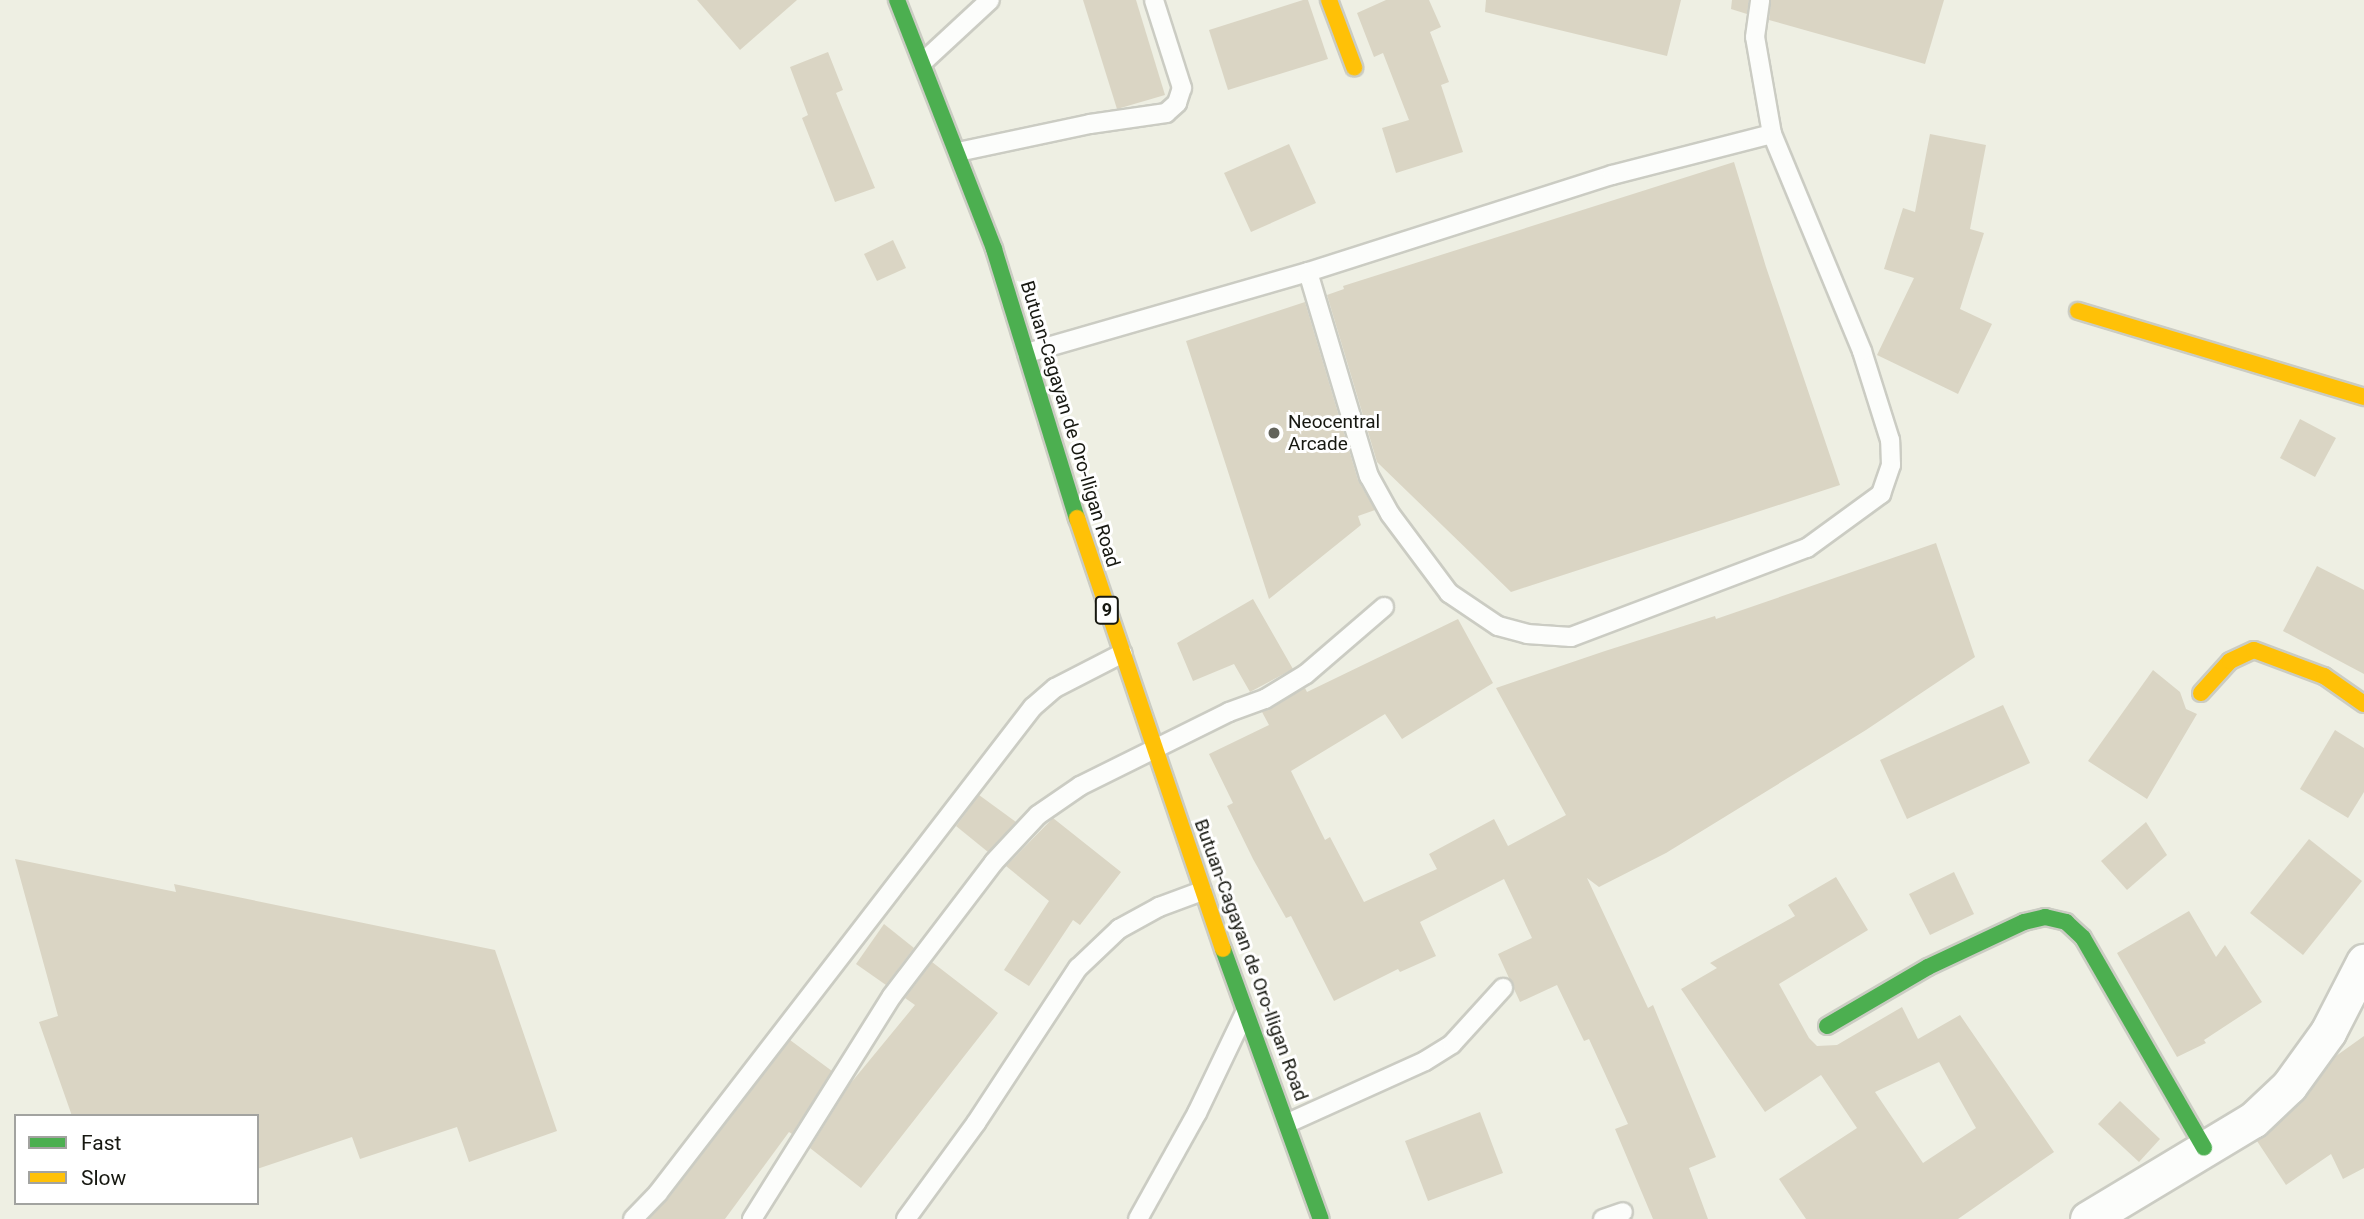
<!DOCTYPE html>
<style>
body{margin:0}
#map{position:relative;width:2364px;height:1219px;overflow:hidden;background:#eeefe3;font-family:Roboto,sans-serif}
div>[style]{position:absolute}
.building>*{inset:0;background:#dad5c4}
.roads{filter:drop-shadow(2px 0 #cbccc3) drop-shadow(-2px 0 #cbccc3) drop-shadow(0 2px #cbccc3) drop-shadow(0 -2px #cbccc3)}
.lane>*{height:18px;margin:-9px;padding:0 9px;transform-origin:9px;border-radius:9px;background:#fcfdfb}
.street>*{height:35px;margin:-17.5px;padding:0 17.5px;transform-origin:17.5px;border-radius:17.5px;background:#fcfdfb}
.fast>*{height:16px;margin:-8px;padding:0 8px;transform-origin:8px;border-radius:8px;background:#4caf50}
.slow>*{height:16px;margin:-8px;padding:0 8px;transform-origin:8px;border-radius:8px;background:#ffc107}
.dots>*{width:19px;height:19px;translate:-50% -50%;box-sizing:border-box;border:4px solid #fff;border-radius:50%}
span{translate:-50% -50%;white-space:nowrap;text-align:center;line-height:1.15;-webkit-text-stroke:6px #fff;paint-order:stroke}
.shield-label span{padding:2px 5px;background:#fff;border:2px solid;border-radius:5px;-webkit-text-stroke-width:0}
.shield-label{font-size:18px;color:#171811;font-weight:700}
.poi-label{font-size:19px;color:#171811}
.left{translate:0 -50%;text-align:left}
.street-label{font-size:19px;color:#171811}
.legend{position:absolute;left:14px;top:1114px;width:245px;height:91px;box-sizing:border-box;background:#fff;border:2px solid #a2a3a0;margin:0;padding:9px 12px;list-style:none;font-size:21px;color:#171811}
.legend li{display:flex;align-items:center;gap:14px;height:35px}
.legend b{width:35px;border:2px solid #a2a3a0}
</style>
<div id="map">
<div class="building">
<i style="clip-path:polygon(697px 0,797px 0,740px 50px)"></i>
<i style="clip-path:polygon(1083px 0,1136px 0,1165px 95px,1117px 109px)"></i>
<i style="clip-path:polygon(1303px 0,1308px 0,1328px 59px,1228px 90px,1209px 30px)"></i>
<i style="clip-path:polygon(1386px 0,1429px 0,1441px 27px,1430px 32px,1449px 82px,1441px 85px,1463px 152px,1396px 173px,1382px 128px,1409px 120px,1383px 53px,1374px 57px,1357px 13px)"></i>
<i style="clip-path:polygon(1486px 0,1681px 0,1667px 56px,1485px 12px)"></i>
<i style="clip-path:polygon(1732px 0,1749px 0,1747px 14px,1731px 9px)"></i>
<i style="clip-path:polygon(1771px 0,1944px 0,1925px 64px,1769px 20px)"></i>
<i style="clip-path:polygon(828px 52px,843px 90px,836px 93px,875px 188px,835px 202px,802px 118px,808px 115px,790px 67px)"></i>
<i style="clip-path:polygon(1930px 134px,1986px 145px,1970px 229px,1984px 233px,1960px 309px,1992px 324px,1958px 394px,1877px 355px,1914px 278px,1884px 269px,1903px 208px,1915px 212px)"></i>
<i style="clip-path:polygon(1289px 144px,1316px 203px,1251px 232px,1224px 173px)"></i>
<i style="clip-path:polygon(1734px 162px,1766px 267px,1840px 485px,1511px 592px,1377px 462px,1327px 295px,1344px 289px,1343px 286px)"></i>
<i style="clip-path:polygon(893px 240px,906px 268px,877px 281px,864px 254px)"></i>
<i style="clip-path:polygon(1305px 302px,1358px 480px,1375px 510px,1358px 516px,1361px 525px,1269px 599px,1186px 341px)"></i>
<i style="clip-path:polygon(2300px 419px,2336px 438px,2315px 477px,2280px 458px)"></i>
<i style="clip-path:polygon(1936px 543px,1975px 657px,1866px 730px,1666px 853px,1599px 887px,1587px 878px,1648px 1008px,1653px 1005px,1716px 1157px,1689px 1168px,1708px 1219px,1653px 1219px,1615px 1129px,1628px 1124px,1589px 1039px,1584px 1041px,1557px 985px,1520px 1002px,1498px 954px,1532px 938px,1504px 879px,1420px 922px,1436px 956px,1400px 972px,1398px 969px,1334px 1001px,1291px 916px,1286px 918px,1253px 859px,1227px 806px,1233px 803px,1209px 754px,1269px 725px,1262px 712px,1305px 688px,1307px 692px,1458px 619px,1493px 683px,1402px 739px,1385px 714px,1291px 771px,1325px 840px,1330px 837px,1364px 902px,1437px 869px,1429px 854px,1494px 819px,1508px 846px,1566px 815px,1496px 688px,1605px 651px,1715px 616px,1716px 619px)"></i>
<i style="clip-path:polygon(2317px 566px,2364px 590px,2364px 674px,2283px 631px)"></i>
<i style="clip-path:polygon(1253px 599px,1293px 669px,1250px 692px,1234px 664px,1193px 681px,1177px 643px)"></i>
<i style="clip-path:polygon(2153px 670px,2180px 692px,2186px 709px,2197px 714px,2147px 799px,2088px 761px)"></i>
<i style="clip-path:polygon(2003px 705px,2030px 763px,1907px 819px,1880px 760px)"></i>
<i style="clip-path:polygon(2335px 730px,2364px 748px,2364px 792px,2348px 818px,2300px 789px)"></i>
<i style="clip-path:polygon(979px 795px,1016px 822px,988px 852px,956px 826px)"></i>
<i style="clip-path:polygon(1053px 818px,1121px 872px,1080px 925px,1073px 920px,1029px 986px,1004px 970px,1049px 901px,1006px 866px)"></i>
<i style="clip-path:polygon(2146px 822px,2167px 855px,2127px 890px,2101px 861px)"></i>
<i style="clip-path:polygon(2309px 839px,2362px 881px,2303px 955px,2250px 913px)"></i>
<i style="clip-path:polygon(15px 859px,176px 892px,174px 884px,495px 950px,557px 1131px,469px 1162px,457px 1127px,360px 1159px,352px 1137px,257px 1169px,257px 1116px,72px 1116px,39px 1022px,58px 1016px)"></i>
<i style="clip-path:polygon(1954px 872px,1974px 914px,1930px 935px,1909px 894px)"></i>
<i style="clip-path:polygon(evenodd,1836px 877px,1868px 930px,1779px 984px,1809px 1038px,1817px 1046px,1837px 1045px,1902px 1007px,1918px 1039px,1960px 1015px,2054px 1152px,1958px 1219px,1806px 1219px,1779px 1179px,1857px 1128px,1821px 1075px,1765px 1112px,1681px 989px,1717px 968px,1710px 963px,1795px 916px,1788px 905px,1836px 877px,1939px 1062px,1976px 1128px,1923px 1163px,1875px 1092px,1939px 1062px)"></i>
<i style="clip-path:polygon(2189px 911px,2216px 957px,2225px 945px,2262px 1002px,2204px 1040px,2206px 1043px,2177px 1057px,2117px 953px)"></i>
<i style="clip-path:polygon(884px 924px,914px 948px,886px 985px,856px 964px)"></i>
<i style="clip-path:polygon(932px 962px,998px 1013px,861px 1188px,810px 1148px,850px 1084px,915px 1005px,905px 998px)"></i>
<i style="clip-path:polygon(2364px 1036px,2364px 1168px,2343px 1179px,2331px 1154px,2286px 1185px,2257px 1141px,2303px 1101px,2336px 1056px)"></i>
<i style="clip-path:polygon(790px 1040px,832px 1071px,792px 1134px,789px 1132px,725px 1219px,649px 1219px,667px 1200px)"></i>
<i style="clip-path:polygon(2120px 1101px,2160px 1139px,2139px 1162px,2098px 1124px)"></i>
<i style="clip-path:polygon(1480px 1112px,1503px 1173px,1428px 1201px,1405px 1141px)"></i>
</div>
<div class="roads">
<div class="lane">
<i style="left:923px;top:62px;width:91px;rotate:-42.8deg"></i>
<i style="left:958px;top:152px;width:135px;rotate:-12deg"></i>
<i style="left:1090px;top:124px;width:77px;rotate:-8.2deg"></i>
<i style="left:1166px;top:113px;width:15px;rotate:-42deg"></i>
<i style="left:1177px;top:103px;width:16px;rotate:-72deg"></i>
<i style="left:1182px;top:88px;width:92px;rotate:-107.7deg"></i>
<i style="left:1308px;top:272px;width:213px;rotate:73.4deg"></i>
<i style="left:1369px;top:476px;width:43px;rotate:61.1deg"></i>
<i style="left:1390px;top:514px;width:99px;rotate:53.2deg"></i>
<i style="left:1449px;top:593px;width:59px;rotate:34deg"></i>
<i style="left:1498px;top:626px;width:30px;rotate:15deg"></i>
<i style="left:1527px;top:634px;width:44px;rotate:3.9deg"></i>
<i style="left:1571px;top:637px;width:252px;rotate:-20.7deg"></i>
<i style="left:1807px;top:548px;width:92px;rotate:-36.1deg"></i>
<i style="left:1881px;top:494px;width:31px;rotate:-71deg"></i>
<i style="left:1891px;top:465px;width:25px;rotate:-92deg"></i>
<i style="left:1890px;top:440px;width:93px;rotate:-107.5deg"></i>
<i style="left:1862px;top:351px;width:235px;rotate:-112.5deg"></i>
<i style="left:1027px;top:353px;width:292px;rotate:-16.1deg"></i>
<i style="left:1308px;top:272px;width:319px;rotate:-17.7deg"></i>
<i style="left:1612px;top:175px;width:165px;rotate:-14.4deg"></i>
<i style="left:1772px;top:134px;width:98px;rotate:-99.9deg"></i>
<i style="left:1755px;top:37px;width:37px;rotate:-82deg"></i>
<i style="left:1288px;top:1123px;width:150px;rotate:-24.3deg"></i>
<i style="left:1425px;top:1061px;width:32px;rotate:-32deg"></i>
<i style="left:1452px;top:1044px;width:76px;rotate:-47.7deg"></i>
<i style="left:633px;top:1219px;width:36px;rotate:-46deg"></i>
<i style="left:658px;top:1193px;width:614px;rotate:-52.35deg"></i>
<i style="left:1033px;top:707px;width:29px;rotate:-41deg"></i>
<i style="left:1055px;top:688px;width:76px;rotate:-27.2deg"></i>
<i style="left:752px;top:1219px;width:263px;rotate:-57.9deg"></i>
<i style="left:892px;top:996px;width:168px;rotate:-52.7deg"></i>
<i style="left:994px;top:862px;width:64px;rotate:-46.9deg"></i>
<i style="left:1038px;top:815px;width:51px;rotate:-34.6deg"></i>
<i style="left:1080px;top:786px;width:166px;rotate:-26.4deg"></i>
<i style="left:1229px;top:712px;width:38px;rotate:-20deg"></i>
<i style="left:1265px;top:699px;width:48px;rotate:-31.4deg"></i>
<i style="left:1306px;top:674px;width:103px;rotate:-40.7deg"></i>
<i style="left:906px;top:1219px;width:119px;rotate:-53.9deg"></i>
<i style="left:976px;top:1123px;width:186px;rotate:-56.7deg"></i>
<i style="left:1078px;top:968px;width:57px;rotate:-43.6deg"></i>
<i style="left:1119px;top:929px;width:46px;rotate:-28.8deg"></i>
<i style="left:1159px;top:907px;width:46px;rotate:-20.4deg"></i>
<i style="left:1138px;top:1219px;width:121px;rotate:-60.9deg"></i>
<i style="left:1197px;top:1113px;width:109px;rotate:-64.4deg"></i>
<i style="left:1603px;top:1219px;width:21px;rotate:-19deg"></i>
</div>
<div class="street">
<i style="left:2088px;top:1219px;width:192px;rotate:-31deg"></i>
<i style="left:2253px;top:1120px;width:50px;rotate:-43.4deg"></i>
<i style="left:2289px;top:1086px;width:67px;rotate:-54.2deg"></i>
<i style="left:2328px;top:1032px;width:79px;rotate:-62.8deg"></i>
</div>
<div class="fast">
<i style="left:897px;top:0;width:267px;rotate:68.7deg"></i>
<i style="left:994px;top:249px;width:282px;rotate:72.9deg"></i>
<i style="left:1223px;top:949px;width:287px;rotate:70.1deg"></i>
<i style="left:1827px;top:1026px;width:117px;rotate:-30.3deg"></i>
<i style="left:1928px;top:967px;width:106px;rotate:-25.1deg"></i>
<i style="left:2024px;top:922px;width:22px;rotate:-13deg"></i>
<i style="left:2045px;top:917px;width:22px;rotate:13deg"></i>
<i style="left:2066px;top:922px;width:23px;rotate:43deg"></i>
<i style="left:2083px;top:938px;width:242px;rotate:60deg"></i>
</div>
<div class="slow">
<i style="left:1329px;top:0;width:72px;rotate:69.5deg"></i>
<i style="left:2078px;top:311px;width:299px;rotate:16.7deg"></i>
<i style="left:1077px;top:518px;width:455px;rotate:71.3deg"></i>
<i style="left:2201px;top:693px;width:43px;rotate:-47.8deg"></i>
<i style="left:2230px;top:661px;width:26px;rotate:-25deg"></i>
<i style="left:2254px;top:650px;width:75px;rotate:20.4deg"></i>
<i style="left:2324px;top:676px;width:49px;rotate:35deg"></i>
</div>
</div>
<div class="dots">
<i style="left:1274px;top:433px;background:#62635a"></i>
</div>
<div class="shield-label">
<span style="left:1107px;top:610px">9</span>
</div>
<div class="poi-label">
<span class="left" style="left:1288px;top:433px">Neocentral<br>Arcade</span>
</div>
<div class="street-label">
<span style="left:1070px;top:424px;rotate:73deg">Butuan-Cagayan de Oro-Iligan Road</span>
<span style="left:1251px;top:960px;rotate:70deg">Butuan-Cagayan de Oro-Iligan Road</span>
</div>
<ul class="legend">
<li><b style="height:9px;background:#4caf50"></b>Fast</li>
<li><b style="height:9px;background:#ffc107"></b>Slow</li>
</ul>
</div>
